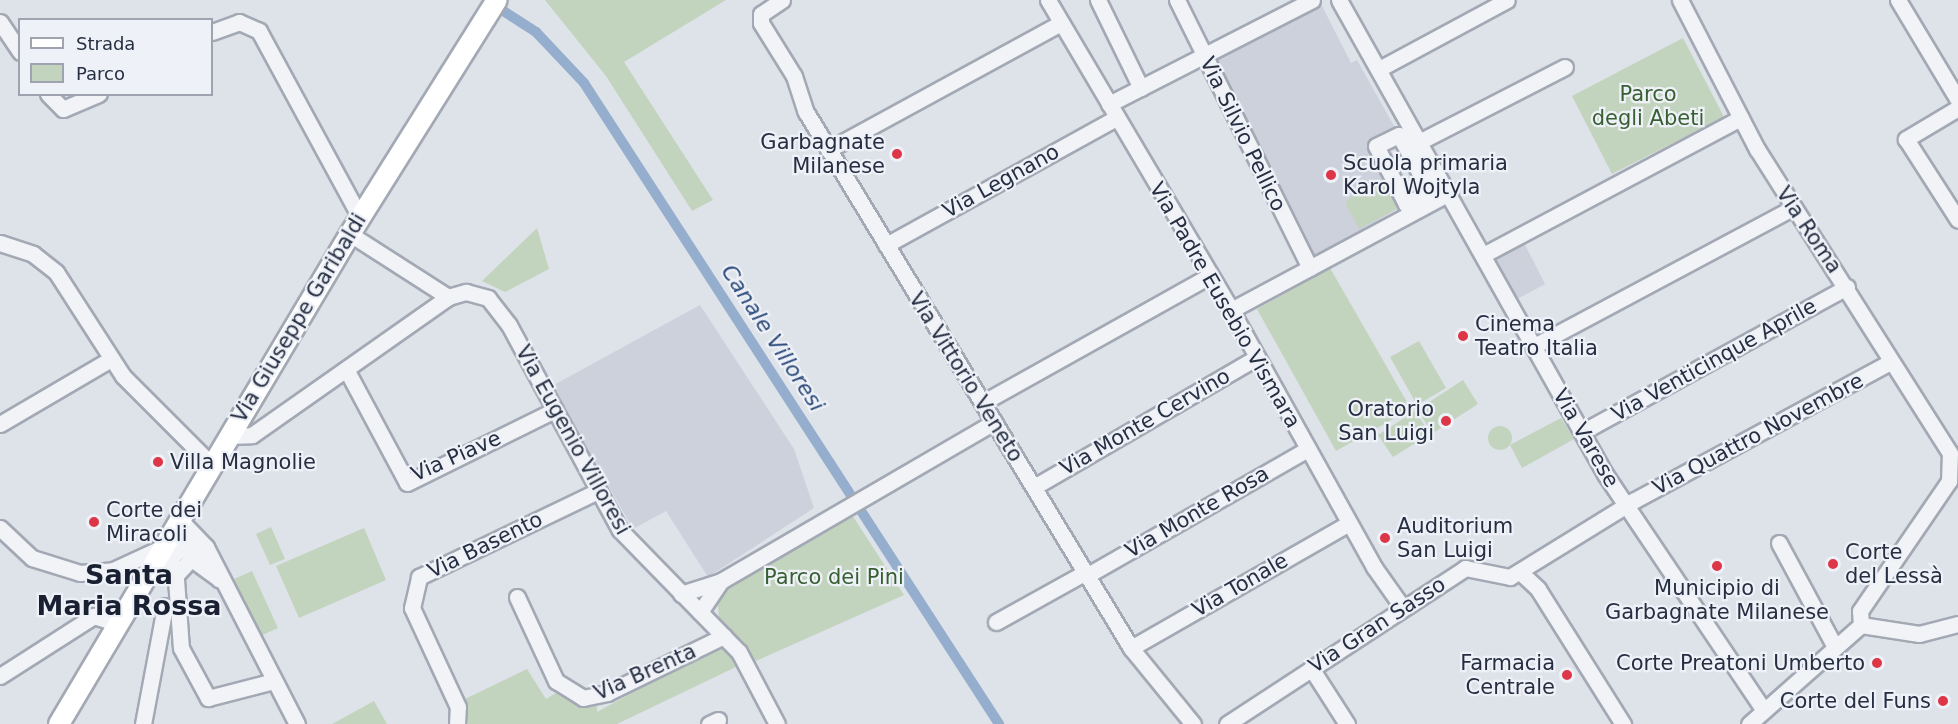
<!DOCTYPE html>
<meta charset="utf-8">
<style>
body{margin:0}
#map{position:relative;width:1958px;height:724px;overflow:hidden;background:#dee2e9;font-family:"DejaVu Sans",sans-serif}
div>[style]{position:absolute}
.built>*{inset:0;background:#ccd1dc}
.green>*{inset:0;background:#c3d4be}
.round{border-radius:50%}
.canal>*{height:10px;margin:-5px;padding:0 5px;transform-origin:5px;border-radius:5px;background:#95aecd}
.roads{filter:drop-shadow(2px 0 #a3a9b4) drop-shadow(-2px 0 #a3a9b4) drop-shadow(0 2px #a3a9b4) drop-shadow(0 -2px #a3a9b4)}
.minor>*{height:15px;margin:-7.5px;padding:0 7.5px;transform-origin:7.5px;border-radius:7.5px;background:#f1f3f7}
.major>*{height:20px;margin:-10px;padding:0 10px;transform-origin:10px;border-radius:10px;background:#fff}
.dots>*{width:16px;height:16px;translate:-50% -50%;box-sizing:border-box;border:3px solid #eef1f7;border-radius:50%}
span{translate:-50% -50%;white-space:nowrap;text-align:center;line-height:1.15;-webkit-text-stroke:4.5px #eef1f7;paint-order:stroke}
.park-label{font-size:21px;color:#385f31}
.street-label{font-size:21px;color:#262f42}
.poi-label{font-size:21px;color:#262f42}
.right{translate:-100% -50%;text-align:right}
.left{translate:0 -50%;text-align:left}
.water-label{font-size:22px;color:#2c4b7a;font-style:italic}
.district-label{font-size:27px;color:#182032;font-weight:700}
.legend{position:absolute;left:18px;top:18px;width:195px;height:78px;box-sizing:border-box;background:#eef1f7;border:2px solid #9ea3af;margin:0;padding:8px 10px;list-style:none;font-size:18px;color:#262f42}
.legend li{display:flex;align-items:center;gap:12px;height:30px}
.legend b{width:30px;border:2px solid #9ea3af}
</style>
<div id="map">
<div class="built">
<i style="clip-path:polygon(1321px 4px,1351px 63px,1357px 60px,1399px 135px,1376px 146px,1406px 204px,1312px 258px,1215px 59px)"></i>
<i style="clip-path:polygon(1519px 233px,1545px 284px,1510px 303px,1482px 253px)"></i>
<i style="clip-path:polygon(700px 305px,794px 449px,814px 508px,708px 577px,666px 511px,633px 529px,552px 386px)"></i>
</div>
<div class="green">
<i style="clip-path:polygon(545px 0,726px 0,624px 62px,713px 200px,692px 211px,606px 76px)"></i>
<i style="clip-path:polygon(1683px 38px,1724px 117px,1612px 174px,1572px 96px)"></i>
<i style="clip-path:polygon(1374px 180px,1389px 180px,1402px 206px,1359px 229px,1345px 202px)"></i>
<i style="clip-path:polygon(537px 228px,549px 269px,505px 292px,482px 281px)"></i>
<i style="clip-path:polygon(1330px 268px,1411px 409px,1336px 451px,1257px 309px)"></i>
<i style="clip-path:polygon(1419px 341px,1446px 388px,1417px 405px,1390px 357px)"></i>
<i style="clip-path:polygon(1463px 380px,1478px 404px,1433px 433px,1417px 410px)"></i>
<i style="clip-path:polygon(1415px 411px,1430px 434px,1393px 457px,1378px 435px)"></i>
<i style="clip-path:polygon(1561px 418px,1574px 439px,1522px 468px,1510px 445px)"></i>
<i class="round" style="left:1488px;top:426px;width:24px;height:24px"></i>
<i style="clip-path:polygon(852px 515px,904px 595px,756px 661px,719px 617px,717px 599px,726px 586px)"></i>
<i style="clip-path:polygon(271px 527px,285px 559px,270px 565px,256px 534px)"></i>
<i style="clip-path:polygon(364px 528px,386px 580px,299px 618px,276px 566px)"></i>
<i style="clip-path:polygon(252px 571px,278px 628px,258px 637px,232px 580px)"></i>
<i style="clip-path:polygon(719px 645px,738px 666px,617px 724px,468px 724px,465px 699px,527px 669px,546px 699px,559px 691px,576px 703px,597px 704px,597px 712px)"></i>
<i style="clip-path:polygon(374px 701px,387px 724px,332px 724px)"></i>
</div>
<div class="canal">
<i style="left:491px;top:3px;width:54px;rotate:32.8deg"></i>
<i style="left:536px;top:32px;width:70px;rotate:46.7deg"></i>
<i style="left:584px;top:83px;width:764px;rotate:57.08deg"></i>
</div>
<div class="roads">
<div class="minor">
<i style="left:782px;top:0;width:25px;rotate:146deg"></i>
<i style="left:761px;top:14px;width:9px;rotate:90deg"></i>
<i style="left:761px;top:23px;width:62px;rotate:58.1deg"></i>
<i style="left:794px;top:76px;width:38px;rotate:72deg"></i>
<i style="left:806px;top:112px;width:627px;rotate:58.77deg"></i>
<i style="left:1131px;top:648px;width:98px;rotate:50.8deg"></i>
<i style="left:1048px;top:0;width:360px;rotate:59.4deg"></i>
<i style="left:1231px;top:310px;width:294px;rotate:60.9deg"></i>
<i style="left:1374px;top:567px;width:50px;rotate:54.7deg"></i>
<i style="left:1098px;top:0;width:98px;rotate:64deg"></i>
<i style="left:1177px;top:0;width:299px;rotate:63.6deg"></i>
<i style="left:1339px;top:0;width:544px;rotate:60.7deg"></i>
<i style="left:1605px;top:474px;width:283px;rotate:56.1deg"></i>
<i style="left:1680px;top:0;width:168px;rotate:62.7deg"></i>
<i style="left:1757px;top:149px;width:360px;rotate:57.6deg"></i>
<i style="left:1898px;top:0;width:117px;rotate:59deg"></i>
<i style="left:0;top:22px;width:36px;rotate:56deg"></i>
<i style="left:212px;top:32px;width:29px;rotate:-20deg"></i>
<i style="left:239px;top:22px;width:22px;rotate:24deg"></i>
<i style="left:259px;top:31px;width:212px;rotate:61.5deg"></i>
<i style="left:1379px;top:69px;width:145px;rotate:-28.3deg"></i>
<i style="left:48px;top:94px;width:21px;rotate:45deg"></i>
<i style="left:63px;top:109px;width:39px;rotate:-23deg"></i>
<i style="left:1109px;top:104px;width:228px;rotate:-27.1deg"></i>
<i style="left:1958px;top:108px;width:61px;rotate:149.2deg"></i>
<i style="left:1906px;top:139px;width:96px;rotate:57.3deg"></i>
<i style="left:1399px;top:135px;width:65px;rotate:61.5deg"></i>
<i style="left:1430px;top:192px;width:27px;rotate:153deg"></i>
<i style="left:1406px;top:204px;width:65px;rotate:-117.3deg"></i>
<i style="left:1376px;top:146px;width:25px;rotate:-26deg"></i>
<i style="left:1419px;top:142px;width:164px;rotate:-27.2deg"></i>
<i style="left:828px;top:150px;width:265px;rotate:-28.6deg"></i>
<i style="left:350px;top:234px;width:117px;rotate:32.7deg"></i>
<i style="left:0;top:243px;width:35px;rotate:18deg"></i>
<i style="left:33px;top:254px;width:29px;rotate:38deg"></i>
<i style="left:56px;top:272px;width:124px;rotate:57.2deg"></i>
<i style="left:123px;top:376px;width:124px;rotate:45deg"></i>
<i style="left:886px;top:245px;width:263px;rotate:-28.9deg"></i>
<i style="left:1483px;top:255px;width:292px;rotate:-28deg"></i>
<i style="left:1231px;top:310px;width:247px;rotate:-28.2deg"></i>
<i style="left:1534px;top:346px;width:293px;rotate:-28.1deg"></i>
<i style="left:346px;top:369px;width:129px;rotate:61.8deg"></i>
<i style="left:407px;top:483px;width:165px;rotate:-26.3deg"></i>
<i style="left:982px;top:403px;width:260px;rotate:-29.2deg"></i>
<i style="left:0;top:424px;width:129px;rotate:-30.4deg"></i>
<i style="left:1582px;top:432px;width:302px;rotate:-28.7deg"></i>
<i style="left:228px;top:436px;width:24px;rotate:-2deg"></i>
<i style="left:252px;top:435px;width:240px;rotate:-35.1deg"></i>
<i style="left:448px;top:297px;width:19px;rotate:-16deg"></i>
<i style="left:466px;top:292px;width:23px;rotate:15deg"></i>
<i style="left:488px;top:298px;width:34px;rotate:52deg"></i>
<i style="left:509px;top:325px;width:233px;rotate:61.6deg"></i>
<i style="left:620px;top:530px;width:170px;rotate:45.7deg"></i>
<i style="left:739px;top:652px;width:81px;rotate:62.2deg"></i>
<i style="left:1034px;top:487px;width:257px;rotate:-30.2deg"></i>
<i style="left:179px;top:519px;width:39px;rotate:46deg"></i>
<i style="left:206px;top:547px;width:199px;rotate:62.8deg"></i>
<i style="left:0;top:528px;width:44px;rotate:43.2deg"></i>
<i style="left:32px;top:558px;width:50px;rotate:17.4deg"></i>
<i style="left:80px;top:573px;width:33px;rotate:-5deg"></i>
<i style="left:113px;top:570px;width:53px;rotate:-24.6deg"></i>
<i style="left:1779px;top:543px;width:118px;rotate:61.7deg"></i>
<i style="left:187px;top:544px;width:14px;rotate:12deg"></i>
<i style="left:201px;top:547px;width:37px;rotate:61deg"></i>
<i style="left:219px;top:579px;width:34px;rotate:-144deg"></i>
<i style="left:191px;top:559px;width:21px;rotate:133deg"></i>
<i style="left:177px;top:574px;width:17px;rotate:-114deg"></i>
<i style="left:170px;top:558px;width:22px;rotate:-39deg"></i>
<i style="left:163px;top:545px;width:36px;rotate:69deg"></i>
<i style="left:176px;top:579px;width:69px;rotate:85.9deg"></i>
<i style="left:181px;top:648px;width:57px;rotate:61.6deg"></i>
<i style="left:208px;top:698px;width:68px;rotate:-14.4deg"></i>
<i style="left:1520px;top:572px;width:25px;rotate:43deg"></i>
<i style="left:1538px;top:589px;width:160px;rotate:57.8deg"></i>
<i style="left:1086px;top:576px;width:256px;rotate:-29.8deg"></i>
<i style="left:681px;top:594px;width:42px;rotate:-18deg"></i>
<i style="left:721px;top:581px;width:316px;rotate:-30.2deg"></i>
<i style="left:517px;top:597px;width:93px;rotate:65.1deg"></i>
<i style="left:556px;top:681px;width:32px;rotate:32deg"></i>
<i style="left:583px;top:698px;width:25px;rotate:-12deg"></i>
<i style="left:607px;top:693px;width:130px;rotate:-26deg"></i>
<i style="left:700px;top:612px;width:37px;rotate:-56deg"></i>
<i style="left:996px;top:622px;width:101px;rotate:-29.1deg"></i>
<i style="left:1861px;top:625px;width:14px;rotate:-94deg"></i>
<i style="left:1860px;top:611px;width:158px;rotate:-55.6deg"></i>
<i style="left:1949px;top:481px;width:28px;rotate:-88deg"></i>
<i style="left:1861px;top:625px;width:59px;rotate:8.8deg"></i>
<i style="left:1919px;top:634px;width:40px;rotate:-14.4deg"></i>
<i style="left:1131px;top:648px;width:251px;rotate:-29.8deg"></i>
<i style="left:1311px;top:668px;width:67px;rotate:57.3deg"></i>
<i style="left:0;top:676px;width:112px;rotate:-32.6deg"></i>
<i style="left:94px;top:616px;width:23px;rotate:18deg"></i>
<i style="left:143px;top:724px;width:120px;rotate:-79.4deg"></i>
<i style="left:457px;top:724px;width:17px;rotate:-87deg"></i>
<i style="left:458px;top:707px;width:109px;rotate:-114.9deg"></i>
<i style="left:412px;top:608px;width:32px;rotate:-77deg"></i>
<i style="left:419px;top:577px;width:199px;rotate:-25.7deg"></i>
<i style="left:709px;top:724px;width:10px;rotate:-24deg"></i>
<i style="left:1227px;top:724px;width:285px;rotate:-33.2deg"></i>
<i style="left:1465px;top:568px;width:46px;rotate:11.3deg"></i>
<i style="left:1510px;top:577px;width:145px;rotate:-31.7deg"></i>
<i style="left:1633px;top:501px;width:292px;rotate:-28.4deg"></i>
<i style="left:1749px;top:724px;width:149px;rotate:-41.5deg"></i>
</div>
<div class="major">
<i style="left:59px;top:724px;width:570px;rotate:-59.29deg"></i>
<i style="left:350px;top:234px;width:276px;rotate:-57.9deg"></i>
</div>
</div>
<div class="dots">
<i style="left:897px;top:154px;background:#dc3647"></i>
<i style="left:1331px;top:175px;background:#dc3647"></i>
<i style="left:1463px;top:336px;background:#dc3647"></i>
<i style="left:1446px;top:421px;background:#dc3647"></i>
<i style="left:158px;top:462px;background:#dc3647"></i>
<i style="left:94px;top:522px;background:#dc3647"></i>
<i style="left:1385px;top:538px;background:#dc3647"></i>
<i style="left:1833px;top:564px;background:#dc3647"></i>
<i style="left:1717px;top:566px;background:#dc3647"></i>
<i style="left:1877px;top:663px;background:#dc3647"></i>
<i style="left:1567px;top:675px;background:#dc3647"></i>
<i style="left:1943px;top:701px;background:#dc3647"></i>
</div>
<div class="park-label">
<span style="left:1648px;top:106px">Parco<br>degli Abeti</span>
<span style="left:834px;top:577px">Parco dei Pini</span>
</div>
<div class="street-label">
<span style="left:1243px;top:134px;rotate:64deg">Via Silvio Pellico</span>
<span style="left:1001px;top:181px;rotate:-29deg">Via Legnano</span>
<span style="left:1809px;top:230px;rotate:56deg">Via Roma</span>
<span style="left:1225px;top:305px;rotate:60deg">Via Padre Eusebio Vismara</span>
<span style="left:299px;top:318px;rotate:-59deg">Via Giuseppe Garibaldi</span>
<span style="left:1714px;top:360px;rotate:-29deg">Via Venticinque Aprile</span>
<span style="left:966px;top:377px;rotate:58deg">Via Vittorio Veneto</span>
<span style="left:1145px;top:422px;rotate:-30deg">Via Monte Cervino</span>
<span style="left:1758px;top:434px;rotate:-28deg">Via Quattro Novembre</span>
<span style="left:1586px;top:438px;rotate:60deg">Via Varese</span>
<span style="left:573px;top:440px;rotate:61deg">Via Eugenio Villoresi</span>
<span style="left:456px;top:456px;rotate:-24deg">Via Piave</span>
<span style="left:1197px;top:512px;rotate:-30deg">Via Monte Rosa</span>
<span style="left:485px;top:545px;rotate:-26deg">Via Basento</span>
<span style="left:1240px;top:585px;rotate:-30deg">Via Tonale</span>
<span style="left:1377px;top:625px;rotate:-33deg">Via Gran Sasso</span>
<span style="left:645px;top:672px;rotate:-24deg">Via Brenta</span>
</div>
<div class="poi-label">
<span class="right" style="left:885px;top:154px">Garbagnate<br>Milanese</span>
<span class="left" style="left:1343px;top:175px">Scuola primaria<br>Karol Wojtyla</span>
<span class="left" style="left:1475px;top:336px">Cinema<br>Teatro Italia</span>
<span class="right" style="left:1434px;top:421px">Oratorio<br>San Luigi</span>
<span class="left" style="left:170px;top:462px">Villa Magnolie</span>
<span class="left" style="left:106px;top:522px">Corte dei<br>Miracoli</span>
<span class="left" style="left:1397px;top:538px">Auditorium<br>San Luigi</span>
<span class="left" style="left:1845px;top:564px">Corte<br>del Lessà</span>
<span style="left:1717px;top:600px">Municipio di<br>Garbagnate Milanese</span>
<span class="right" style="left:1555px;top:675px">Farmacia<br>Centrale</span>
<span class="right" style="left:1865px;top:663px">Corte Preatoni Umberto</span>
<span class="right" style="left:1931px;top:701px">Corte del Funs</span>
</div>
<div class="water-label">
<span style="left:773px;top:338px;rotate:57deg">Canale Villoresi</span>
</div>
<div class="district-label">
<span style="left:129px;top:590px">Santa<br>Maria Rossa</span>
</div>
<ul class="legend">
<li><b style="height:8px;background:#fff"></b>Strada</li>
<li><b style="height:16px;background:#c3d4be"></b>Parco</li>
</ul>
</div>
